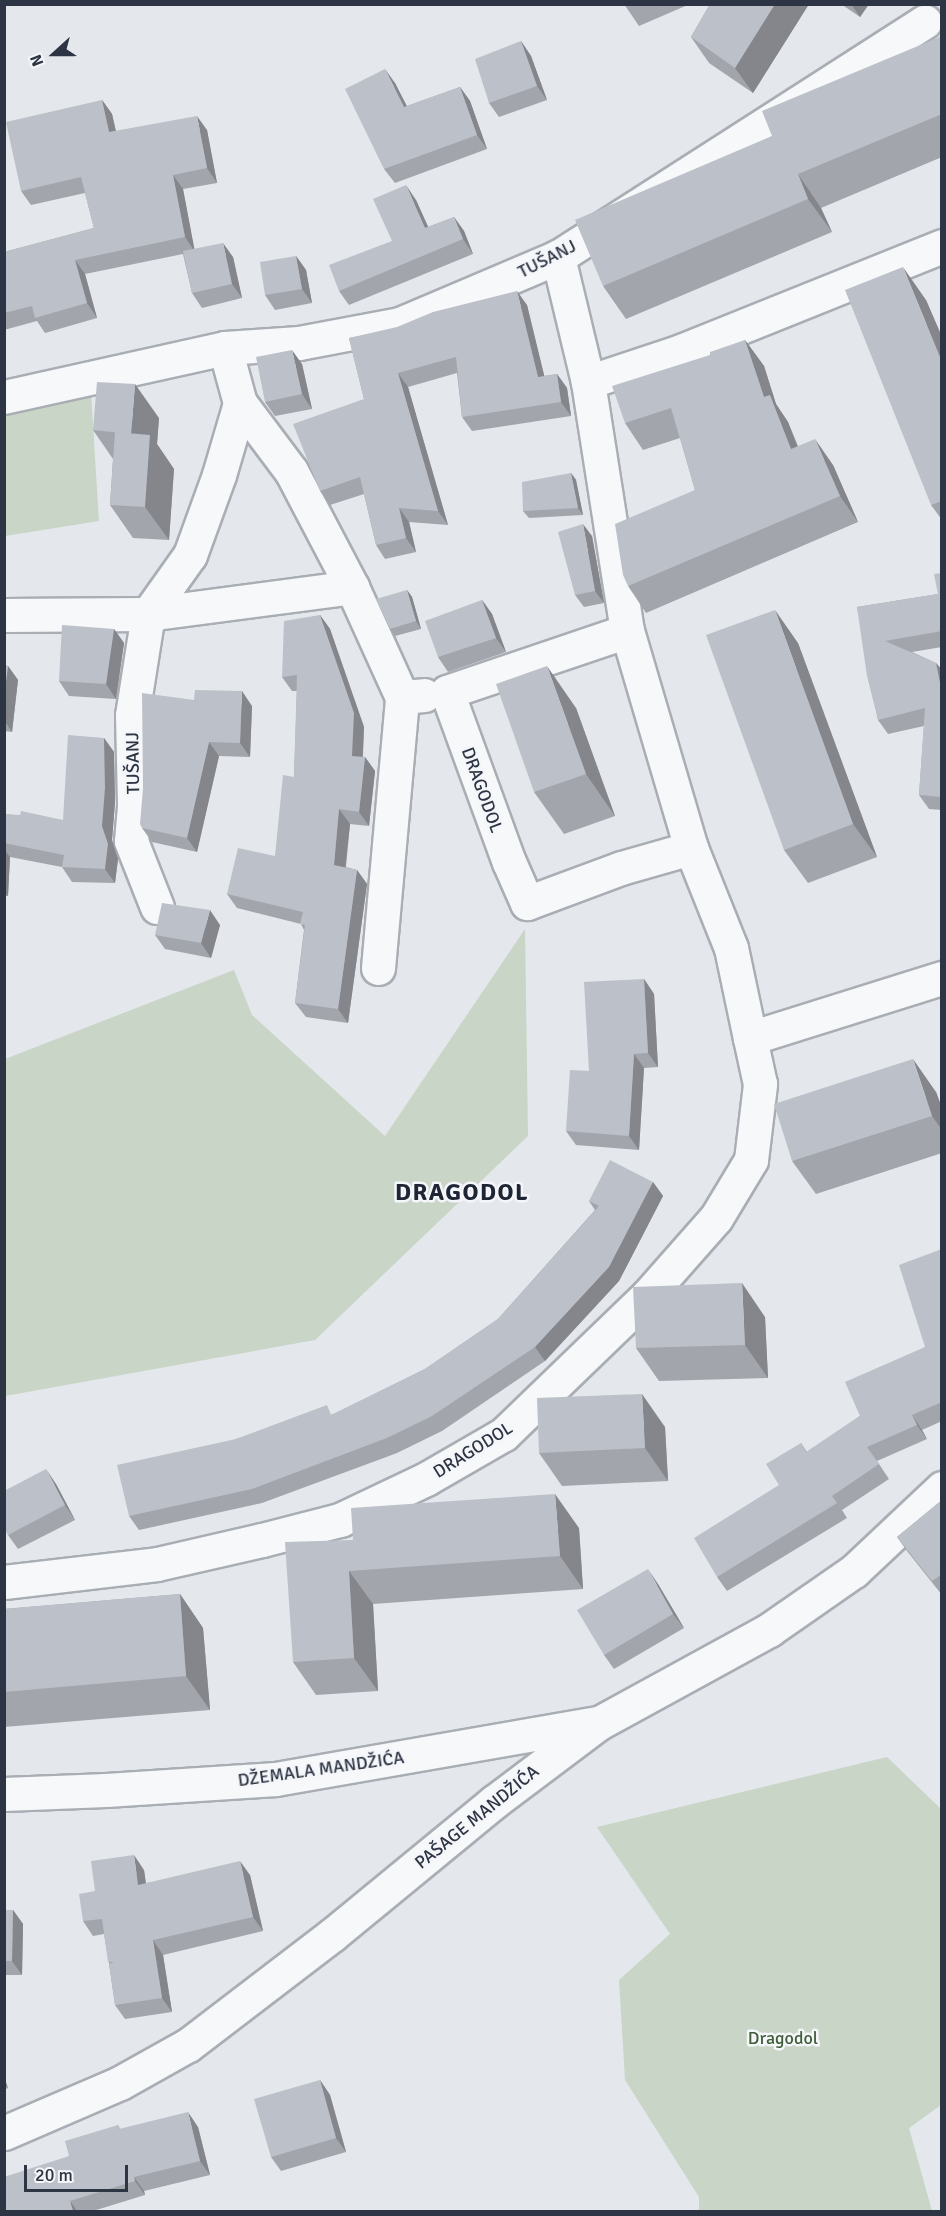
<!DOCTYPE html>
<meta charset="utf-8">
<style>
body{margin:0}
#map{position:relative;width:946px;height:2216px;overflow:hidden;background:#e4e7eb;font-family:Signika,sans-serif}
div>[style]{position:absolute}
.green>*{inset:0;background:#c9d5c6}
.roads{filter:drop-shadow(2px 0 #a9aeb5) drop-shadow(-2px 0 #a9aeb5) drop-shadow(0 2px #a9aeb5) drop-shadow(0 -2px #a9aeb5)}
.minor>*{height:33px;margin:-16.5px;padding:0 16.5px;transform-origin:16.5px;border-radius:16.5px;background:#f7f8fa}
.tertiary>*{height:33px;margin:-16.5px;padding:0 16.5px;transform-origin:16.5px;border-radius:16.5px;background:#f7f8fa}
.wall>*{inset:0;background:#a2a5ac}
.shaded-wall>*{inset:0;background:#84868c}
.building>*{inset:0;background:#bcc0c8}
span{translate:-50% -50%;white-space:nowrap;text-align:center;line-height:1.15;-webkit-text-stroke:5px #f4f6f9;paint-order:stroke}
.street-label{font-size:18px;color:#2d3443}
.park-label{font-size:18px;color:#405e3a}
.district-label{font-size:24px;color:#1e2534;font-weight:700;letter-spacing:1.5px}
.frame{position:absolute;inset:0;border:6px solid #2d3443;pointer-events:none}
.north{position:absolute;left:24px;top:24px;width:60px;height:60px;-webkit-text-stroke:4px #f4f6f9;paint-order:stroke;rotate:249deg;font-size:16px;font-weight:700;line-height:24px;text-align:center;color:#2d3443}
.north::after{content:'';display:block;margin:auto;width:21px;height:27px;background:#2d3443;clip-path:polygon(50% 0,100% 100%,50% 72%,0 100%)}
.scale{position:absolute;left:24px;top:2165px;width:104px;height:27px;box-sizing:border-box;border:3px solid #2d3443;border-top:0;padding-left:8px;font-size:18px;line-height:21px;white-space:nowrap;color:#2d3443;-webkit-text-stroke:4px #f4f6f9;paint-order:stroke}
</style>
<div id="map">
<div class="green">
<i style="clip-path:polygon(90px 376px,99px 521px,5px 536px,5px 411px)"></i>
<i style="clip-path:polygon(525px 929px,528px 1136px,315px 1340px,5px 1396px,5px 1059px,234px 970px,252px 1015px,385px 1136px)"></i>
<i style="clip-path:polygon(887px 1757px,941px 1809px,941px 2105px,909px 2128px,932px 2211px,699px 2211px,699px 2197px,625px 2080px,619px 1980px,670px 1934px,597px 1827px)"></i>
</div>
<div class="roads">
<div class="minor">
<i style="left:588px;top:382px;width:98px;rotate:-18.4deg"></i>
<i style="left:681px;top:351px;width:281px;rotate:-21.9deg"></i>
<i style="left:352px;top:587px;width:121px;rotate:65.6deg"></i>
<i style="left:402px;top:697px;width:22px;rotate:-5deg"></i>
<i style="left:4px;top:615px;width:144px;rotate:-0.4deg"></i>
<i style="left:148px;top:614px;width:206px;rotate:-7.5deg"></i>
<i style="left:352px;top:587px;width:131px;rotate:-117.7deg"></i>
<i style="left:291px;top:471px;width:85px;rotate:-126.9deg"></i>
<i style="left:240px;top:403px;width:57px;rotate:-105.3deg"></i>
<i style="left:627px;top:631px;width:190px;rotate:161.3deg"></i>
<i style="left:447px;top:692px;width:181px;rotate:70deg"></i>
<i style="left:509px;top:862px;width:45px;rotate:66.3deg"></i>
<i style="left:527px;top:903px;width:100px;rotate:-20.4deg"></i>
<i style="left:621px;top:868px;width:73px;rotate:-15.9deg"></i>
<i style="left:157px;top:907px;width:71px;rotate:-111.5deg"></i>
<i style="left:131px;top:841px;width:38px;rotate:-85deg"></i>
<i style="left:134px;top:803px;width:88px;rotate:-91.3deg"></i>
<i style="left:132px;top:715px;width:102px;rotate:-81deg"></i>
<i style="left:148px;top:614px;width:72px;rotate:-54.6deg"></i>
<i style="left:190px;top:555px;width:85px;rotate:-70.1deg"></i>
<i style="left:219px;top:475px;width:75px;rotate:-73.7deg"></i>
<i style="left:378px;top:968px;width:272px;rotate:-84.9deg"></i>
<i style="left:750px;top:1038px;width:201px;rotate:-17.4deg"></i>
<i style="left:4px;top:1582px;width:154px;rotate:-6.7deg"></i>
<i style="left:157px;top:1564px;width:108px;rotate:-12.9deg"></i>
<i style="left:262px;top:1540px;width:81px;rotate:-14.4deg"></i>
<i style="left:340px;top:1520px;width:95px;rotate:-25.5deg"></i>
<i style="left:426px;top:1479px;width:90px;rotate:-30deg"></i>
<i style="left:504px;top:1434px;width:200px;rotate:-44deg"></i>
<i style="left:648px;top:1295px;width:103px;rotate:-48.6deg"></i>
<i style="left:716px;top:1218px;width:68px;rotate:-58.9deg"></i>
<i style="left:751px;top:1160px;width:77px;rotate:-83.2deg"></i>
<i style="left:760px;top:1084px;width:47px;rotate:-102.3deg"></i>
<i style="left:750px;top:1038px;width:92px;rotate:-101.9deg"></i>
<i style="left:731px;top:948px;width:108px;rotate:-111.8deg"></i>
<i style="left:691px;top:848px;width:226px;rotate:-106.4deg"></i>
<i style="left:627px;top:631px;width:252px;rotate:-98.9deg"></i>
<i style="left:588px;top:382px;width:129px;rotate:-103.5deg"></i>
<i style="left:4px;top:1794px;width:102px;rotate:-2.2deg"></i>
<i style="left:106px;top:1790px;width:170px;rotate:-3.7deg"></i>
<i style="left:276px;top:1779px;width:321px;rotate:-9.9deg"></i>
<i style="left:4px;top:2133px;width:126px;rotate:-23.3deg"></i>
<i style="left:120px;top:2083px;width:78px;rotate:-29.2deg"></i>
<i style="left:188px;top:2045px;width:181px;rotate:-37.4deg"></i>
<i style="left:332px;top:1935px;width:210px;rotate:-39.4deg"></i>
<i style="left:494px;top:1802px;width:131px;rotate:-37deg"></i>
<i style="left:599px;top:1723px;width:194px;rotate:-28.7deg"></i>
<i style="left:769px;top:1630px;width:103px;rotate:-34.8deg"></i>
<i style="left:854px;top:1571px;width:121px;rotate:-43.3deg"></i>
</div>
<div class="tertiary">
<i style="left:4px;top:397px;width:226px;rotate:-12.5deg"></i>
<i style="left:225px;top:348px;width:74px;rotate:-3.9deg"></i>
<i style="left:299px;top:343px;width:103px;rotate:-10.7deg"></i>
<i style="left:400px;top:324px;width:172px;rotate:-23deg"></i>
<i style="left:558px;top:257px;width:436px;rotate:-32.7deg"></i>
</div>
</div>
<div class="wall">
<i style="clip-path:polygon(624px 4px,690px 4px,639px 26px)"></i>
<i style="clip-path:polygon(710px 4px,809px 4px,753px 93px,709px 63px,691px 37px)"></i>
<i style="clip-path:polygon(841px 4px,869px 4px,860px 17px)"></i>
<i style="clip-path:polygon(942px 36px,942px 157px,821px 208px,832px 232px,626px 319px,603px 286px,772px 136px)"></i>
<i style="clip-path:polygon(521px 41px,531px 56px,547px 100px,499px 117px,489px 103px)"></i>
<i style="clip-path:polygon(395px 83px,407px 106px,460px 87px,470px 101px,487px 149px,395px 183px,384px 169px)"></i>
<i style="clip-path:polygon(102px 100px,112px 114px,116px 131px,207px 130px,217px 183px,183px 189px,194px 249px,233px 257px,242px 298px,202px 308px,192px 293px,183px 254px,85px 274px,97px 318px,45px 333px,37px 321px,4px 330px,4px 252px,94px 228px,85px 193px,31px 205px,21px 191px)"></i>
<i style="clip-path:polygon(416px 200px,428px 227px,454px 217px,464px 231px,473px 254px,349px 305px,339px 291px,392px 241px)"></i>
<i style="clip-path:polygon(296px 256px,306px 270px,312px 303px,275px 310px,265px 295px)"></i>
<i style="clip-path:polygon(926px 300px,942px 337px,942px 520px,931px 505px)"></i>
<i style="clip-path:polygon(527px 305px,544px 376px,557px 374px,567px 388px,571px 416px,472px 431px,462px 417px,457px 373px,408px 387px,448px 525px,409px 522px,416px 552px,385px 559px,376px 545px,364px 494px,330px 505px,320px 491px,364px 399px,349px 338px)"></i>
<i style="clip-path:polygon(745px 340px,764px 366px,776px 404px,788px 422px,798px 446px,833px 465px,858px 522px,646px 613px,628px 586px,695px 490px,680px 438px,643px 450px,625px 423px,710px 355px)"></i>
<i style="clip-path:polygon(302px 364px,312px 409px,275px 416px,265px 402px)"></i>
<i style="clip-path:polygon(159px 418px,157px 444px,174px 469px,169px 540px,133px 538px,110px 505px,113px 459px,93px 430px)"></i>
<i style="clip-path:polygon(571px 473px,576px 480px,583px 515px,529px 518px,523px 511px)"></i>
<i style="clip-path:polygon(592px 536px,604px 603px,584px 607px,575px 595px)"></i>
<i style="clip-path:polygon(942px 573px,942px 647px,912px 652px,936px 663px,942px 670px,942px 810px,929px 809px,919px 795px,924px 726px,888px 734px,878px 720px,857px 607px,938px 594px)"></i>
<i style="clip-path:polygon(407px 590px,412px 597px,421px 629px,395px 636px,390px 629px)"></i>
<i style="clip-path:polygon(482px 600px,492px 614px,506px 652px,448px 672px,438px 657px)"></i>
<i style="clip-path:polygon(320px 615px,330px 629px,364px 727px,363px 757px,365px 757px,375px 771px,369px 826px,350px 824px,346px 867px,357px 870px,367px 884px,348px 1023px,306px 1017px,295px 1003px,304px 930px,301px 924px,237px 908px,227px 894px,275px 856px,294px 777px,297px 691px,292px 691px,282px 677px)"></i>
<i style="clip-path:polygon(114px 629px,124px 643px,116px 699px,69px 696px,59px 681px)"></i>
<i style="clip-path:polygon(798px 643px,877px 857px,808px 883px,784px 850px)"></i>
<i style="clip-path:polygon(4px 665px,8px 666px,18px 680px,12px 732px,4px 731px)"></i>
<i style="clip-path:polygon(194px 700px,252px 706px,250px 757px,219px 756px,197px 852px,152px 842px,142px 828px)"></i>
<i style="clip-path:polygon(576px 708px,615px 816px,564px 834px,534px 792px)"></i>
<i style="clip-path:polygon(104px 738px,114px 752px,115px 802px,112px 840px,118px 859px,115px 883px,72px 882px,62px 867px,10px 857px,8px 896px,4px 896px,4px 814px,63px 820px)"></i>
<i style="clip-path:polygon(220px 925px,211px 958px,165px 949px,155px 935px)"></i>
<i style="clip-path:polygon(644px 979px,654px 994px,658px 1067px,644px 1068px,639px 1150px,576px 1145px,566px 1131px,589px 1071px)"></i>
<i style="clip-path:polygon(936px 1092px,942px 1108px,942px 1153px,816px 1194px,792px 1161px)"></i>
<i style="clip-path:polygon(653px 1182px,663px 1196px,619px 1281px,545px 1361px,442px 1431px,397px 1453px,262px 1503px,139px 1530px,129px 1516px,236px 1439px,334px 1414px,425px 1369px,498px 1319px,595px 1210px,589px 1201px)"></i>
<i style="clip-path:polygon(942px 1249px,942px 1421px,922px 1430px,927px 1439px,877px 1461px,889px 1479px,842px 1510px,847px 1518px,727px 1591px,717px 1577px,779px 1485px,801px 1443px,807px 1452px,860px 1416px,925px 1347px)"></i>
<i style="clip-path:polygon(765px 1317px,768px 1378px,659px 1381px,636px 1348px)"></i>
<i style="clip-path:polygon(665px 1427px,668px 1481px,562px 1486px,539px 1453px)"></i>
<i style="clip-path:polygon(56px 1484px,75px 1520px,18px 1549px,8px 1535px)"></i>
<i style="clip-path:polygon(942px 1500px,942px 1595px,907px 1551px,897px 1537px)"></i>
<i style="clip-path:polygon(579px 1528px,583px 1589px,373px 1604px,378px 1691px,316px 1695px,293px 1662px,353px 1540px)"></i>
<i style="clip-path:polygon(658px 1584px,684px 1628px,614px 1669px,604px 1655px)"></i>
<i style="clip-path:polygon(180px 1594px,203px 1628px,210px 1710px,4px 1727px,4px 1609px)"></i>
<i style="clip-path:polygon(144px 1870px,146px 1883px,250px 1875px,263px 1931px,163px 1955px,172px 2012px,125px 2019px,115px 2005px,109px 1963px,104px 1934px,93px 1936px,83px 1921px,95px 1891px)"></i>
<i style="clip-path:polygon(4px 1910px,13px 1910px,23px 1924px,22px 1975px,4px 1975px)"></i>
<i style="clip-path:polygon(4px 2077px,8px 2088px,4px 2090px)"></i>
<i style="clip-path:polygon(320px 2080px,330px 2095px,346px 2152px,281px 2171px,271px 2157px)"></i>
<i style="clip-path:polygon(118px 2125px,120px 2129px,198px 2127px,210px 2175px,144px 2191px,145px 2195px,93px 2211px,4px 2211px,69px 2156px)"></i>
</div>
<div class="shaded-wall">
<i style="clip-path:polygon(775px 4px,809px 4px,753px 93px,735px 68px)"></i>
<i style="clip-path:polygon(851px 4px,869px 4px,860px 17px)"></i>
<i style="clip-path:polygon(521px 41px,531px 56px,547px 100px,537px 86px)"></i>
<i style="clip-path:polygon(385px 69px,395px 83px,414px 121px,404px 107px)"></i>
<i style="clip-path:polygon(460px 87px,470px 101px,487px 149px,477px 135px)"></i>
<i style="clip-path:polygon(102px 100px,112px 114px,119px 146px,109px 132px)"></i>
<i style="clip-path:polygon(197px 116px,207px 130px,217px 183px,207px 168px)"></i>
<i style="clip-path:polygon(798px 174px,821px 208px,832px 232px,808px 199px)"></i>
<i style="clip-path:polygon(173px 175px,183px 189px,195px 252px,185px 237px)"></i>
<i style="clip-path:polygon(406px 185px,416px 200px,435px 242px,425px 228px)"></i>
<i style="clip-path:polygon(454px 217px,464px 231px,473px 254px,463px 239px)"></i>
<i style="clip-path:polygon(223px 243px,233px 257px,242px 298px,232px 284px)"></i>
<i style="clip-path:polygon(296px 256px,306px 270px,312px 303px,302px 289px)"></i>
<i style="clip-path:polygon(75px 260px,85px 274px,97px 318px,87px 303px)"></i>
<i style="clip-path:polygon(903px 267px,926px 300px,942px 337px,942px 362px)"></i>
<i style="clip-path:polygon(517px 291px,527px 305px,548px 391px,538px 377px)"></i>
<i style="clip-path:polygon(745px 340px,764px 366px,776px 404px,788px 422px,809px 476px,791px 449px,764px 397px)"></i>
<i style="clip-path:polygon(292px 350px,302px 364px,312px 409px,302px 394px)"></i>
<i style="clip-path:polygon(398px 373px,408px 387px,448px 525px,438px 511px)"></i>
<i style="clip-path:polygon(557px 374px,567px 388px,571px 416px,561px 402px)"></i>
<i style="clip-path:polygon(135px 384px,159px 418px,157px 444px,174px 469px,169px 540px,145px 507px,131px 434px)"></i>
<i style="clip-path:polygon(815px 439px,833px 465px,858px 522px,840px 496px)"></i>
<i style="clip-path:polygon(571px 473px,576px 480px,583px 515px,578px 508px)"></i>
<i style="clip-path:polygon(399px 508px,409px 522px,416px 552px,406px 538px)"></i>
<i style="clip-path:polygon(583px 524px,592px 536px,604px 603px,595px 591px)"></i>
<i style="clip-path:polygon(407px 590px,412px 597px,421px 629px,416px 621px)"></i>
<i style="clip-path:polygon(482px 600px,492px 614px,506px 652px,496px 638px)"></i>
<i style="clip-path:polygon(775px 610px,798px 643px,877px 857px,853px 824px)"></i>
<i style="clip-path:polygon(320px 615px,330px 629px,364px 727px,362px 770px,352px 756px)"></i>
<i style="clip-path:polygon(114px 629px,124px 643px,116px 699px,106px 684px)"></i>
<i style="clip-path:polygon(936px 663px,942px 670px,942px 693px)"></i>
<i style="clip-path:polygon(8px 666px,18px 680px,12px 732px,4px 720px,4px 697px)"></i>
<i style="clip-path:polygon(547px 666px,576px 708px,615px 816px,586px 774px)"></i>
<i style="clip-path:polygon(242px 691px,252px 706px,250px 757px,240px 743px)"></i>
<i style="clip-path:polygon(104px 738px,114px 752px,115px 802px,112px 840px,118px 859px,115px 883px,105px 869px,102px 826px)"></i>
<i style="clip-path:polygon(209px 742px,219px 756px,197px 852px,187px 838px)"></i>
<i style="clip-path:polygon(365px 757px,375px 771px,369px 826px,359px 812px)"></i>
<i style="clip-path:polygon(339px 809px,350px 824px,344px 879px,334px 865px)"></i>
<i style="clip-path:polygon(4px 849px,10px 857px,8px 896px,4px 891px)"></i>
<i style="clip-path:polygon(357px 870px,367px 884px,348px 1023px,338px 1009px)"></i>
<i style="clip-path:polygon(210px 910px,220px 925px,211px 958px,201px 943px)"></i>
<i style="clip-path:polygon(644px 979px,654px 994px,658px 1067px,648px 1053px)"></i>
<i style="clip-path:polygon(634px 1054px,644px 1068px,639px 1150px,629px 1136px)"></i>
<i style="clip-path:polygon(913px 1059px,936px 1092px,942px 1108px,942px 1130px,932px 1116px)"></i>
<i style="clip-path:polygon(653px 1182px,663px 1196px,619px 1281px,545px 1361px,535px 1347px)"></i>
<i style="clip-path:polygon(742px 1283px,765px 1317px,768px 1378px,745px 1345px)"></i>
<i style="clip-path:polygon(642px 1394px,665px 1427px,668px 1481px,645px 1448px)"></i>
<i style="clip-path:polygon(912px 1415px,922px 1430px,927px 1439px,917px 1425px)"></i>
<i style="clip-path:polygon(46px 1469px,56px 1484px,75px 1520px,65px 1505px)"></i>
<i style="clip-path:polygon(555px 1494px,579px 1528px,583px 1589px,560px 1556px)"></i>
<i style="clip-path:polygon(648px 1569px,658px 1584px,684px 1628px,673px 1614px)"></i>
<i style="clip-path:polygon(349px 1571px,373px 1604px,378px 1691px,354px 1658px)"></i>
<i style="clip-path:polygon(180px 1594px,203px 1628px,210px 1710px,186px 1676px)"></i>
<i style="clip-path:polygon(134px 1855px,144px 1870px,148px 1900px,138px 1885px)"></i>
<i style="clip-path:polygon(240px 1861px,250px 1875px,263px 1931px,253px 1917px)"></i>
<i style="clip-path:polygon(13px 1910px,23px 1924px,22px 1975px,12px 1961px)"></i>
<i style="clip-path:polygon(153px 1940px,163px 1955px,172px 2012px,162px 1998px)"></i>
<i style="clip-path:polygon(4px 2077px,8px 2088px,4px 2083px)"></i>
<i style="clip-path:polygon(320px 2080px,330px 2095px,346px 2152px,336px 2138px)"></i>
<i style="clip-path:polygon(188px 2112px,198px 2127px,210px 2175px,200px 2161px)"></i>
<i style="clip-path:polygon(134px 2177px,144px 2191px,145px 2195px,135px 2181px)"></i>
<i style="clip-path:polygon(70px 2201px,77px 2211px,73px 2211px)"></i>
</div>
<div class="building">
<i style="clip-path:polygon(710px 4px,775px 4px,735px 68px,691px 37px)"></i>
<i style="clip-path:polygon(942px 36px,942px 114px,798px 174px,808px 199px,603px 286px,575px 220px,772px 136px,762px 111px)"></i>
<i style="clip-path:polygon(521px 41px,537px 86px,489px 103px,475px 59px)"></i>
<i style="clip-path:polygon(385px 69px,404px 107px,460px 87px,477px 135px,384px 169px,345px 89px)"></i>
<i style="clip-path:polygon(102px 100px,109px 132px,197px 116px,207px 168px,173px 175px,185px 237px,75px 260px,87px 303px,35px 318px,32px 306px,4px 313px,4px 252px,94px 228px,81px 177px,21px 191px,6px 122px)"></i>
<i style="clip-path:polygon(406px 185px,425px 228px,454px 217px,463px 239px,339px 291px,329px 265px,392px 241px,373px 199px)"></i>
<i style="clip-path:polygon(223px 243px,232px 284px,192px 293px,183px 251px)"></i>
<i style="clip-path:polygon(296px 256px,302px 289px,265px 295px,260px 262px)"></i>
<i style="clip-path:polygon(903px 267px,942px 362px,942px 501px,931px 505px,845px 290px)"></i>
<i style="clip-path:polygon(517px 291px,538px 377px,557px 374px,561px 402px,462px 417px,456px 357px,398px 373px,438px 511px,399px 508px,406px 538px,376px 545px,360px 477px,320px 491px,293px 424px,364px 399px,349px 338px,397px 327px,433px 312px)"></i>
<i style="clip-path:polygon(745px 340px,764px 397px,770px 395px,791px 449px,815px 439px,840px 496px,628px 586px,623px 575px,615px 524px,695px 490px,671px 408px,625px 423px,612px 386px,710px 355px,710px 352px)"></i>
<i style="clip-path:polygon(292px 350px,302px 394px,265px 402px,256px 357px)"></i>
<i style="clip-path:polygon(97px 382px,135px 384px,131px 434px,93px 430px)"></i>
<i style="clip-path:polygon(115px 432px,150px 435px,145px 507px,110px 505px)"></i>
<i style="clip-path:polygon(571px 473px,578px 508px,523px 511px,522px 482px)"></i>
<i style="clip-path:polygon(583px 524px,595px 591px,575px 595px,558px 532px)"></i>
<i style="clip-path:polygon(942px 573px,942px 631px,885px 641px,936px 663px,942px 693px,942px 797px,919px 795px,925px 708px,878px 720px,867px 676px,857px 607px,938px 594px,934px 574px)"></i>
<i style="clip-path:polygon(407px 590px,416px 621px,390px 629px,376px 599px)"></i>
<i style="clip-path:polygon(482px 600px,496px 638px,438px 657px,425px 621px)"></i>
<i style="clip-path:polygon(775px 610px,853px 824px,784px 850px,706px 635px)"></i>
<i style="clip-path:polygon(320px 615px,354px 713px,352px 756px,365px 757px,359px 812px,339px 809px,334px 865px,357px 870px,338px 1009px,295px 1003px,305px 925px,300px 924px,303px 912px,227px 894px,238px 848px,275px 856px,283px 775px,294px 777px,297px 675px,282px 677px,284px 621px)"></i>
<i style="clip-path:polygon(62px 625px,114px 629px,106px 684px,59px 681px)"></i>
<i style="clip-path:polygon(4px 665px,8px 666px,4px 697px)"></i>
<i style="clip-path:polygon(547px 666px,586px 774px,534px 792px,496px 684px)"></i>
<i style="clip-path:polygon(195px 690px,242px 691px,240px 743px,209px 742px,187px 838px,142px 828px,140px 824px,143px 788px,142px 693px,194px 700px)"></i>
<i style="clip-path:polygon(68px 735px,104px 738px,105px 788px,102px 826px,108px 844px,105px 869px,62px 867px,64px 855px,4px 843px,4px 814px,20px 815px,21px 811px,63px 820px)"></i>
<i style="clip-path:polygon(162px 903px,210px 910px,201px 943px,155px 935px)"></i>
<i style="clip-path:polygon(644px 979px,648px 1053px,634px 1054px,629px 1136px,566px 1131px,570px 1070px,589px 1071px,584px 982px)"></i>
<i style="clip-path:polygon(913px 1059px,932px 1116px,792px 1161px,774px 1104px)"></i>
<i style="clip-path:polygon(610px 1160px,653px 1182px,609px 1267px,535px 1347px,432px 1416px,387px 1438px,252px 1489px,129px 1516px,117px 1465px,236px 1439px,327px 1405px,331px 1415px,425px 1369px,498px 1319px,599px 1206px,589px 1201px)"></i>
<i style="clip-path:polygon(942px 1249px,942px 1402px,912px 1415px,917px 1425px,867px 1447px,879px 1464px,832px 1496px,837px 1503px,717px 1577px,694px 1538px,779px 1485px,766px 1464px,801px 1443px,806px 1452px,860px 1416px,845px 1382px,925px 1347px,899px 1265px)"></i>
<i style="clip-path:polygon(742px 1283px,745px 1345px,636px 1348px,633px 1287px)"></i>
<i style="clip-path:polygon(642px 1394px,645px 1448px,539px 1453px,537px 1398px)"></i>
<i style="clip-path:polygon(46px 1469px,65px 1505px,8px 1535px,4px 1528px,4px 1491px)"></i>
<i style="clip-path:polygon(555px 1494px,560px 1556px,349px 1571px,354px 1658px,293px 1662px,285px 1542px,353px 1540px,351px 1508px)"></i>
<i style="clip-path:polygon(942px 1500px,942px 1574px,932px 1581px,897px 1537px)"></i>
<i style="clip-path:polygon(648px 1569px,673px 1614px,604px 1655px,577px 1610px)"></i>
<i style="clip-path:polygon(180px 1594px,186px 1676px,4px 1692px,4px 1609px)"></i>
<i style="clip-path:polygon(134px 1855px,138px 1885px,240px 1861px,253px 1917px,153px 1940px,162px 1998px,115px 2005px,109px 1964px,114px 1962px,108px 1962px,102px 1919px,83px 1921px,79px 1894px,95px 1891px,91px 1861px)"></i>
<i style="clip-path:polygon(4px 1910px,13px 1910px,12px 1961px,4px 1961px)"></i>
<i style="clip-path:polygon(320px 2080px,336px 2138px,271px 2157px,254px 2099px)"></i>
<i style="clip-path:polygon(188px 2112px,200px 2161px,134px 2177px,135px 2181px,70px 2201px,73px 2211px,4px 2211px,4px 2177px,69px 2156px,65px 2141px,118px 2125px,119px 2129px)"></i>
</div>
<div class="street-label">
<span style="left:547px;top:259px;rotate:-27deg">TUŠANJ</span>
<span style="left:133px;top:763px;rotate:-91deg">TUŠANJ</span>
<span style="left:482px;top:790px;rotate:70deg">DRAGODOL</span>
<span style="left:473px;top:1450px;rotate:-32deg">DRAGODOL</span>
<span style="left:321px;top:1769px;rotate:-8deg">DŽEMALA MANDŽIĆA</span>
<span style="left:477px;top:1817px;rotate:-39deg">PAŠAGE MANDŽIĆA</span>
</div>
<div class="park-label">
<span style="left:783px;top:2038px">Dragodol</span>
</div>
<div class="district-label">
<span style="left:462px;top:1193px">DRAGODOL</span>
</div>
<div class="frame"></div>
<div class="north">N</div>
<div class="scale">20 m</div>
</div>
